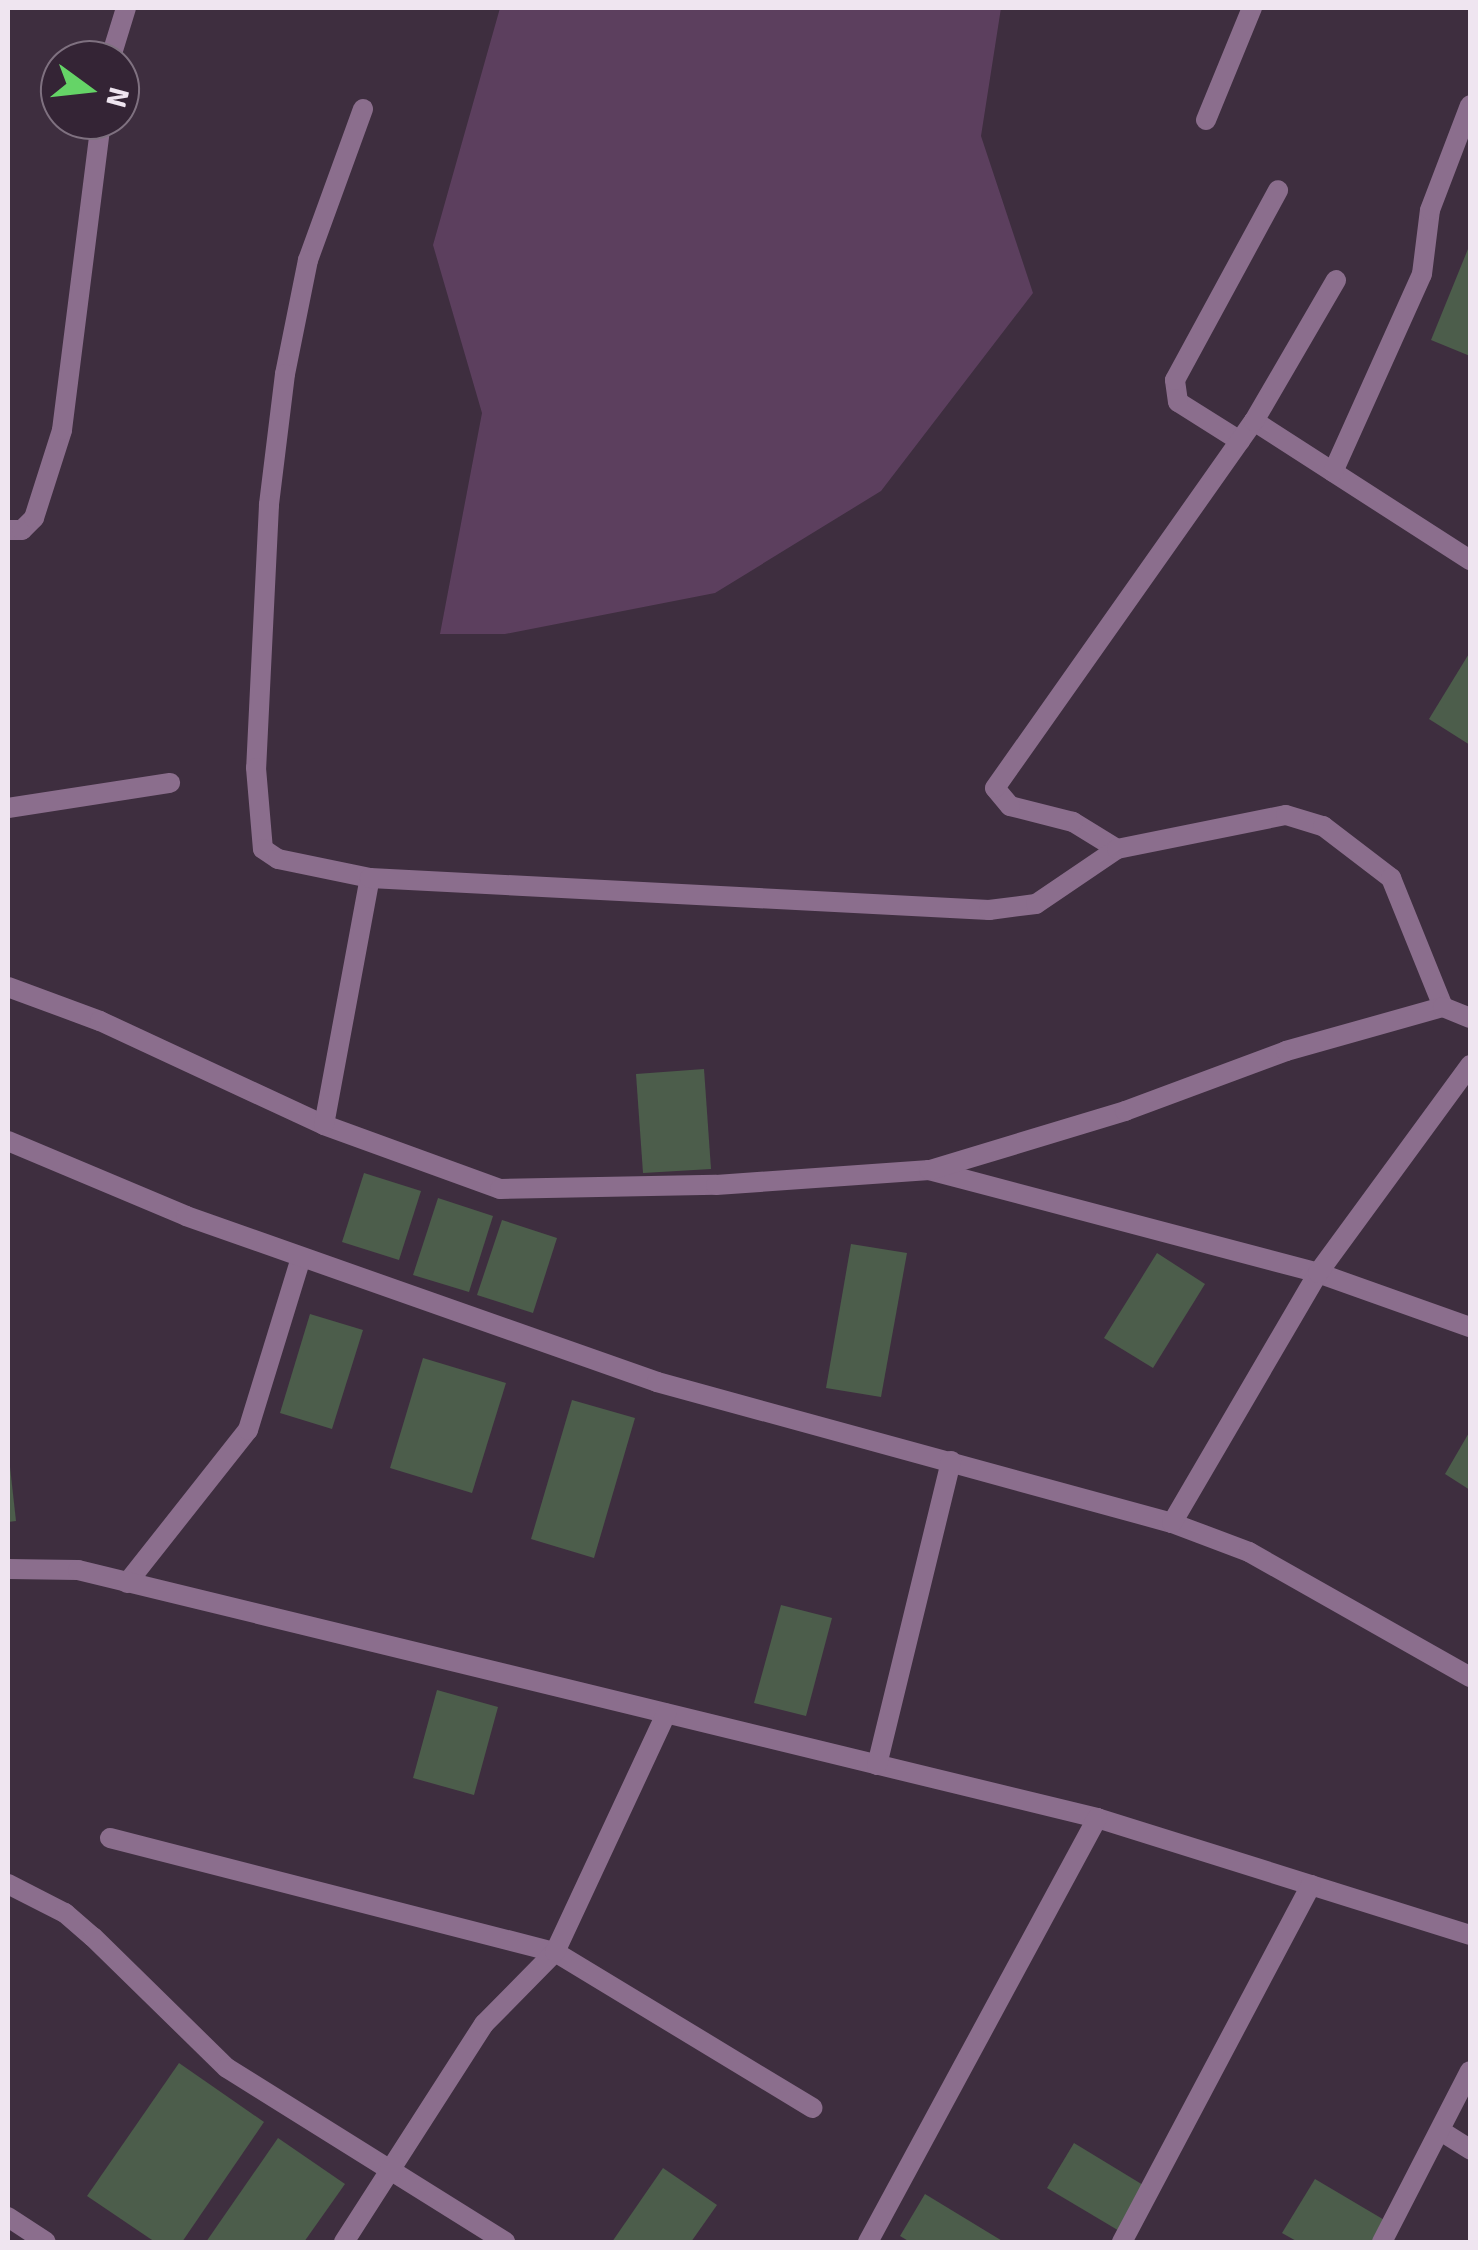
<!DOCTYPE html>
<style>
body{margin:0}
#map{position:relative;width:1478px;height:2250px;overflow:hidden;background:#3e2e3f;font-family:Signika,sans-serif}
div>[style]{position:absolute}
.green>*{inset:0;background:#5c3f5e}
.building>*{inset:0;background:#4c5d4b}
.pedestrian>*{height:20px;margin:-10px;padding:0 10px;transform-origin:10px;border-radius:10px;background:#8b6e8d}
.minor>*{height:20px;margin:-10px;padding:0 10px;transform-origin:10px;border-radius:10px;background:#8b6e8d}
span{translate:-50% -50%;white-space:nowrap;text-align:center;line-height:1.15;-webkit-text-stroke:10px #342435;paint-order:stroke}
.frame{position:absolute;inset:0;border:10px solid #efe5f0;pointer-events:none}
.north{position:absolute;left:40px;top:40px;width:100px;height:100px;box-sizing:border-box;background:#342435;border:2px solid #7f7180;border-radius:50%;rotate:105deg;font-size:28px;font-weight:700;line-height:40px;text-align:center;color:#efe5f0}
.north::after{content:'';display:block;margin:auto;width:35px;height:45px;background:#65d467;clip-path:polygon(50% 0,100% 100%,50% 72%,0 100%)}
</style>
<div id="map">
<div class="green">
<i style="clip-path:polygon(500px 8px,1001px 8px,981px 136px,1033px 293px,881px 491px,715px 593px,505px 634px,440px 634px,482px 413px,433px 245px)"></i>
</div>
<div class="building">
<i style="clip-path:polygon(1470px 244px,1470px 356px,1431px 340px)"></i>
<i style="clip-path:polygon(1470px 652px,1470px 745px,1429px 719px)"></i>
<i style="clip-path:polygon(704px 1069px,711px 1169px,643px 1173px,636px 1074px)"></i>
<i style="clip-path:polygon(364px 1173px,421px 1191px,399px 1260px,342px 1242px)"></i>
<i style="clip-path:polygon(438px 1198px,493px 1216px,469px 1292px,413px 1275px)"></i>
<i style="clip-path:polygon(502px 1220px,557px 1238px,533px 1313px,477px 1295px)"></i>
<i style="clip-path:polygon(851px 1244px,907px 1253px,881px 1397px,826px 1388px)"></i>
<i style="clip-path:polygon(1157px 1253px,1205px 1284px,1153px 1368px,1104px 1338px)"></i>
<i style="clip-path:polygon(310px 1314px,363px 1330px,332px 1429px,280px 1413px)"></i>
<i style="clip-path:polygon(423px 1358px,506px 1383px,472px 1493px,390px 1468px)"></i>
<i style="clip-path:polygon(572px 1400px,635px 1418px,594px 1558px,531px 1539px)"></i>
<i style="clip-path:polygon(1470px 1431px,1470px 1490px,1445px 1474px)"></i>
<i style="clip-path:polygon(10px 1467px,16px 1521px,8px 1522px,8px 1468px)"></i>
<i style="clip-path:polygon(781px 1605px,832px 1618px,806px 1716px,754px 1703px)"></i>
<i style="clip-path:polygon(437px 1690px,498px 1707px,474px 1795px,413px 1778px)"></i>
<i style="clip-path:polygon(179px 2063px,264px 2122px,182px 2242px,155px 2242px,87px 2196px)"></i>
<i style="clip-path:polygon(278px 2138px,345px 2184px,304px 2242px,206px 2242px)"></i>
<i style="clip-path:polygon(1074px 2143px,1148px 2188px,1121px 2232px,1047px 2188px)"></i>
<i style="clip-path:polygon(663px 2168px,717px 2205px,691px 2242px,612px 2242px)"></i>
<i style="clip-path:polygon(1315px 2179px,1386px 2221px,1373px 2242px,1298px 2242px,1282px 2233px)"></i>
<i style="clip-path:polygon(925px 2194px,1004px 2242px,910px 2242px,900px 2236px)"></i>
</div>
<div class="pedestrian">
<i style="left:127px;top:1583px;width:195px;rotate:-51.7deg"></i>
<i style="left:248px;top:1430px;width:180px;rotate:-72.9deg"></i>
</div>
<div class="minor">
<i style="left:110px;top:60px;width:54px;rotate:-72.9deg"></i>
<i style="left:363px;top:109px;width:161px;rotate:110deg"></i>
<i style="left:308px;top:260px;width:116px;rotate:101.4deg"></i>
<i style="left:285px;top:374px;width:132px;rotate:97deg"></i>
<i style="left:269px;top:505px;width:263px;rotate:92.8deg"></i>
<i style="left:256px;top:768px;width:81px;rotate:85.1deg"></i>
<i style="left:263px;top:849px;width:18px;rotate:34deg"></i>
<i style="left:278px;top:859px;width:94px;rotate:11.7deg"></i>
<i style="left:1206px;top:120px;width:121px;rotate:-67.7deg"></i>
<i style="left:1254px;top:421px;width:257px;rotate:32.8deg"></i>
<i style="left:1240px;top:441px;width:73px;rotate:-147.8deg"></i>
<i style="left:1178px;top:402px;width:22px;rotate:-98deg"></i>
<i style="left:1175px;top:380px;width:216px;rotate:-61.5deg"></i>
<i style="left:1333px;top:472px;width:217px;rotate:-65.8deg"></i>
<i style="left:1422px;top:274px;width:64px;rotate:-82.9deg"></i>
<i style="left:1430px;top:210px;width:112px;rotate:-69.1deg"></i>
<i style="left:8px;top:530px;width:14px"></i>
<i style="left:22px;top:530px;width:17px;rotate:-45deg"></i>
<i style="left:34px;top:518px;width:92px;rotate:-72.3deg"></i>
<i style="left:62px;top:430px;width:312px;rotate:-82.8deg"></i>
<i style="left:8px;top:808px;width:164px;rotate:-8.8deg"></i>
<i style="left:1117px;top:849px;width:52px;rotate:-148.5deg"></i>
<i style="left:1073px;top:822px;width:65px;rotate:-165.7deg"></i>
<i style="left:1010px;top:806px;width:23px;rotate:-130deg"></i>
<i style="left:995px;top:788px;width:449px;rotate:-54.8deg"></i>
<i style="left:1254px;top:421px;width:163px;rotate:-59.8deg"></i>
<i style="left:8px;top:987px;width:98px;rotate:20.3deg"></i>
<i style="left:100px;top:1021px;width:247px;rotate:24.9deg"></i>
<i style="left:324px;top:1125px;width:187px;rotate:20deg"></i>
<i style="left:500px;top:1189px;width:216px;rotate:-1.1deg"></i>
<i style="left:716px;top:1185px;width:214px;rotate:-4deg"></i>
<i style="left:929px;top:1170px;width:402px;rotate:14.8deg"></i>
<i style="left:1318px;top:1273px;width:161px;rotate:19.6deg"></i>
<i style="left:324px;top:1125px;width:251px;rotate:-79.5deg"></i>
<i style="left:370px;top:878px;width:620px;rotate:2.96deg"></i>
<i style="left:989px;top:910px;width:47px;rotate:-7.3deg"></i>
<i style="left:1036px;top:904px;width:98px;rotate:-34.2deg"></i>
<i style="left:1117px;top:849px;width:172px;rotate:-11.4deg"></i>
<i style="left:1286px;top:815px;width:39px;rotate:17deg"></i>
<i style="left:1323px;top:826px;width:86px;rotate:37.4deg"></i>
<i style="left:1391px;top:878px;width:139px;rotate:68deg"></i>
<i style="left:8px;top:1141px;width:193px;rotate:22.8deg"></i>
<i style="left:186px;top:1216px;width:499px;rotate:19.4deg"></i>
<i style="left:657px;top:1382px;width:534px;rotate:15.31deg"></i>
<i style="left:1172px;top:1523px;width:82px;rotate:20.6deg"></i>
<i style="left:1249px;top:1552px;width:254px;rotate:29.5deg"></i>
<i style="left:930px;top:1170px;width:204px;rotate:-16.8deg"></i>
<i style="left:1125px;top:1111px;width:172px;rotate:-20.4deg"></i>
<i style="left:1286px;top:1051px;width:163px;rotate:-15.7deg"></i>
<i style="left:1443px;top:1007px;width:29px;rotate:22deg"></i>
<i style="left:1172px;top:1523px;width:290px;rotate:-59.7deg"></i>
<i style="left:1318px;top:1273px;width:258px;rotate:-53.8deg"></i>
<i style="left:8px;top:1569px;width:70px;rotate:0.8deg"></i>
<i style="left:78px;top:1570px;width:1049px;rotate:13.68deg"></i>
<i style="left:1097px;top:1818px;width:391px;rotate:17.4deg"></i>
<i style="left:877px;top:1765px;width:313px;rotate:-76.3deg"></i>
<i style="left:110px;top:1838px;width:459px;rotate:14.4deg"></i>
<i style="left:555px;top:1952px;width:301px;rotate:31.2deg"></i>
<i style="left:8px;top:1884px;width:64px;rotate:27deg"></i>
<i style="left:65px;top:1913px;width:37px;rotate:41deg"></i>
<i style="left:93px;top:1937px;width:187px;rotate:44.4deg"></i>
<i style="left:227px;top:2068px;width:328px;rotate:32deg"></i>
<i style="left:1444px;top:2133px;width:31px;rotate:32deg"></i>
<i style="left:8px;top:2217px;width:45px;rotate:33.3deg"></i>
<i style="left:344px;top:2242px;width:259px;rotate:-57.3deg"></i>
<i style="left:484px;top:2024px;width:101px;rotate:-45.4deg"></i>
<i style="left:555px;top:1952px;width:263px;rotate:-65deg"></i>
<i style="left:868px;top:2242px;width:482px;rotate:-61.6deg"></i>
<i style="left:1122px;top:2242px;width:404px;rotate:-62.1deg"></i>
<i style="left:1382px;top:2242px;width:192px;rotate:-62.8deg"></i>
</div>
<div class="frame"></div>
<div class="north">N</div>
</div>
